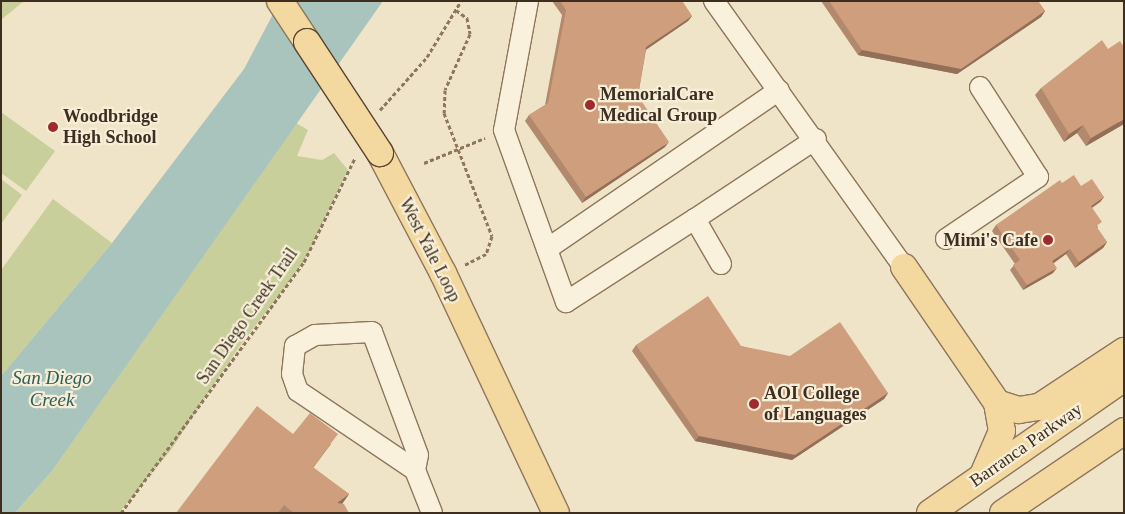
<!DOCTYPE html>
<style>
body{margin:0}
#map{position:relative;width:1125px;height:514px;overflow:hidden;background:#f0e4c8;font-family:"Times New Roman",serif}
div>[style]{position:absolute}
.green>*{inset:0;background:#c9cf9b}
.water>*{inset:0;background:#a9c4bc}
.path>*{height:3px;margin-top:-1.5px;transform-origin:0;background:repeating-linear-gradient(90deg,#8d765c 0 4px,transparent 0 6.5px)}
.roads{filter:drop-shadow(1px 0 #8d765c) drop-shadow(-1px 0 #8d765c) drop-shadow(0 1px #8d765c) drop-shadow(0 -1px #8d765c)}
.minor>*{height:20px;margin:-10px;padding:0 10px;transform-origin:10px;border-radius:10px;background:#faf1dc}
.major>*{height:26px;margin:-13px;padding:0 13px;transform-origin:13px;border-radius:13px;background:#f3d9a0}
.bridges{filter:drop-shadow(1px 0 #5b4430) drop-shadow(-1px 0 #5b4430) drop-shadow(0 1px #5b4430) drop-shadow(0 -1px #5b4430)}
.major-bridge>*{height:26px;margin:-13px;padding:0 13px;transform-origin:13px;border-radius:13px;background:#f3d9a0}
.wall>*{inset:0;background:#b2896c}
.shaded-wall>*{inset:0;background:#916f58}
.building>*{inset:0;background:#cf9f7d}
.dots>*{width:14px;height:14px;translate:-50% -50%;box-sizing:border-box;border:2px solid #f7eed8;border-radius:50%}
span{translate:-50% -50%;white-space:nowrap;text-align:center;line-height:1.15;-webkit-text-stroke:4.5px #f7eed8;paint-order:stroke}
.poi-label{font-size:18px;color:#3d2e20;font-weight:700}
.left{translate:0 -50%;text-align:left}
.right{translate:-100% -50%;text-align:right}
.street-label{font-size:18px;color:#3d2e20}
.water-label{font-size:19px;color:#2f5d5a;font-style:italic}
.frame{position:absolute;inset:0;border:2px solid #3d2e20;pointer-events:none}
</style>
<div id="map">
<div class="green">
<i style="clip-path:polygon(1px 1px,24px 1px,1px 20px)"></i>
<i style="clip-path:polygon(1px 112px,55px 151px,26px 191px,1px 173px)"></i>
<i style="clip-path:polygon(296px 123px,308px 130px,297px 156px,322px 160px,334px 153px,348px 170px,304px 262px,239px 347px,171px 450px,119px 513px,15px 513px,52px 471px)"></i>
<i style="clip-path:polygon(1px 179px,22px 195px,1px 224px)"></i>
<i style="clip-path:polygon(53px 199px,112px 243px,1px 376px,1px 270px)"></i>
</div>
<div class="water">
<i style="clip-path:polygon(280px 1px,383px 1px,52px 471px,15px 513px,1px 513px,1px 376px,112px 243px,244px 69px)"></i>
</div>
<div class="path">
<i style="left:456px;top:10px;width:14px;rotate:36deg"></i>
<i style="left:467px;top:18px;width:16px;rotate:79deg"></i>
<i style="left:470px;top:34px;width:61px;rotate:114.1deg"></i>
<i style="left:445px;top:90px;width:23px;rotate:92deg"></i>
<i style="left:444px;top:113px;width:132px;rotate:68.7deg"></i>
<i style="left:492px;top:236px;width:19px;rotate:108deg"></i>
<i style="left:486px;top:254px;width:25px;rotate:153deg"></i>
<i style="left:380px;top:110px;width:71px;rotate:-48.4deg"></i>
<i style="left:427px;top:57px;width:66px;rotate:-58.7deg"></i>
<i style="left:424px;top:163px;width:66px;rotate:-22.3deg"></i>
<i style="left:121px;top:513px;width:311px;rotate:-53.9deg"></i>
<i style="left:304px;top:262px;width:116px;rotate:-63.9deg"></i>
</div>
<div class="roads">
<div class="minor">
<i style="left:528px;top:1px;width:131px;rotate:100.5deg"></i>
<i style="left:504px;top:130px;width:183px;rotate:70.2deg"></i>
<i style="left:566px;top:302px;width:153px;rotate:-32.8deg"></i>
<i style="left:695px;top:219px;width:52px;rotate:60deg"></i>
<i style="left:714px;top:1px;width:327px;rotate:54.5deg"></i>
<i style="left:695px;top:219px;width:145px;rotate:-33.5deg"></i>
<i style="left:946px;top:239px;width:111px;rotate:-34deg"></i>
<i style="left:1038px;top:177px;width:107px;rotate:-122.8deg"></i>
<i style="left:547px;top:249px;width:281px;rotate:-34.4deg"></i>
<i style="left:415px;top:470px;width:15px;rotate:-79deg"></i>
<i style="left:418px;top:455px;width:131px;rotate:-110.5deg"></i>
<i style="left:372px;top:332px;width:57px;rotate:177deg"></i>
<i style="left:315px;top:335px;width:23px;rotate:151deg"></i>
<i style="left:295px;top:346px;width:28px;rotate:96deg"></i>
<i style="left:292px;top:374px;width:18px;rotate:71deg"></i>
<i style="left:298px;top:391px;width:141px;rotate:34deg"></i>
<i style="left:415px;top:470px;width:46px;rotate:68.4deg"></i>
</div>
<div class="major">
<i style="left:280px;top:1px;width:49px;rotate:56.6deg"></i>
<i style="left:380px;top:153px;width:136px;rotate:62.3deg"></i>
<i style="left:443px;top:273px;width:265px;rotate:64.8deg"></i>
<i style="left:904px;top:267px;width:165px;rotate:55.6deg"></i>
<i style="left:997px;top:403px;width:28px;rotate:80deg"></i>
<i style="left:1002px;top:431px;width:48px;rotate:113.4deg"></i>
<i style="left:997px;top:403px;width:23px;rotate:18deg"></i>
<i style="left:1019px;top:410px;width:20px;rotate:-9deg"></i>
<i style="left:1039px;top:407px;width:102px;rotate:-33.4deg"></i>
<i style="left:930px;top:513px;width:236px;rotate:-34.8deg"></i>
<i style="left:1003px;top:513px;width:146px;rotate:-34.1deg"></i>
</div>
</div>
<div class="bridges">
<div class="major-bridge">
<i style="left:307px;top:42px;width:133px;rotate:56.7deg"></i>
</div>
</div>
<div class="wall">
<i style="clip-path:polygon(552px 1px,682px 1px,692px 16px,688px 21px,646px 50px,638px 96px,665px 147px,582px 203px,525px 121px,529px 115px,545px 105px,562px 15px)"></i>
<i style="clip-path:polygon(821px 1px,1038px 1px,1045px 11px,1041px 17px,957px 74px,858px 55px)"></i>
<i style="clip-path:polygon(1041px 88px,1124px 124px,1086px 146px,1077px 133px,1064px 142px,1035px 95px)"></i>
<i style="clip-path:polygon(1062px 183px,1081px 186px,1104px 197px,1100px 202px,1092px 208px,1098px 228px,1097px 228px,1107px 242px,1103px 248px,1075px 268px,1066px 254px,1054px 263px,1053px 273px,1023px 290px,1010px 270px,1015px 264px,992px 231px,996px 225px)"></i>
<i style="clip-path:polygon(636px 345px,741px 346px,888px 393px,884px 399px,792px 460px,695px 441px,632px 351px)"></i>
<i style="clip-path:polygon(293px 434px,331px 444px,313px 468px,349px 494px,342px 504px,349px 513px,176px 513px)"></i>
</div>
<div class="shaded-wall">
<i style="clip-path:polygon(1045px 11px,1041px 17px,957px 74px,858px 55px,862px 50px)"></i>
<i style="clip-path:polygon(692px 16px,688px 21px,642px 52px,646px 47px)"></i>
<i style="clip-path:polygon(1124px 119px,1124px 124px,1086px 146px,1091px 138px)"></i>
<i style="clip-path:polygon(1083px 125px,1077px 133px,1064px 142px,1069px 134px)"></i>
<i style="clip-path:polygon(669px 142px,665px 147px,582px 203px,586px 197px)"></i>
<i style="clip-path:polygon(1104px 197px,1100px 202px,1087px 211px,1091px 206px)"></i>
<i style="clip-path:polygon(1107px 242px,1103px 248px,1075px 268px,1079px 262px)"></i>
<i style="clip-path:polygon(1070px 249px,1066px 254px,1049px 266px,1052px 261px)"></i>
<i style="clip-path:polygon(1057px 268px,1053px 273px,1023px 290px,1027px 285px)"></i>
<i style="clip-path:polygon(888px 393px,884px 399px,792px 460px,695px 441px,699px 436px)"></i>
<i style="clip-path:polygon(349px 494px,342px 504px,337px 503px)"></i>
</div>
<div class="building">
<i style="clip-path:polygon(560px 1px,682px 1px,692px 16px,646px 47px,638px 96px,669px 142px,586px 197px,529px 115px,548px 103px,566px 10px)"></i>
<i style="clip-path:polygon(829px 1px,1038px 1px,1045px 11px,961px 69px,862px 50px)"></i>
<i style="clip-path:polygon(1102px 40px,1108px 49px,1120px 41px,1124px 47px,1124px 119px,1091px 138px,1083px 125px,1069px 134px,1041px 88px)"></i>
<i style="clip-path:polygon(1074px 175px,1081px 186px,1092px 179px,1104px 197px,1091px 206px,1102px 222px,1096px 226px,1107px 242px,1079px 262px,1070px 249px,1052px 261px,1057px 268px,1027px 285px,1013px 265px,1020px 260px,996px 225px,1060px 180px,1062px 183px)"></i>
<i style="clip-path:polygon(708px 296px,741px 346px,790px 356px,840px 322px,888px 393px,795px 455px,699px 436px,636px 345px)"></i>
<i style="clip-path:polygon(257px 406px,293px 434px,310px 413px,338px 434px,313px 467px,349px 494px,337px 503px,344px 504px,349px 513px,294px 513px,284px 505px,278px 513px,176px 513px)"></i>
</div>
<div class="dots">
<i style="left:590px;top:105px;background:#9e2a2b"></i>
<i style="left:53px;top:127px;background:#9e2a2b"></i>
<i style="left:1048px;top:240px;background:#9e2a2b"></i>
<i style="left:754px;top:404px;background:#9e2a2b"></i>
</div>
<div class="poi-label">
<span class="left" style="left:600px;top:105px">MemorialCare<br>Medical Group</span>
<span class="left" style="left:63px;top:127px">Woodbridge<br>High School</span>
<span class="right" style="left:1038px;top:240px">Mimi's Cafe</span>
<span class="left" style="left:764px;top:404px">AOI College<br>of Languages</span>
</div>
<div class="street-label">
<span style="left:430px;top:250px;rotate:63deg">West Yale Loop</span>
<span style="left:247px;top:316px;rotate:-55deg">San Diego Creek Trail</span>
<span style="left:1026px;top:445px;rotate:-35deg">Barranca Parkway</span>
</div>
<div class="water-label">
<span style="left:52px;top:389px">San Diego<br>Creek</span>
</div>
<div class="frame"></div>
</div>
